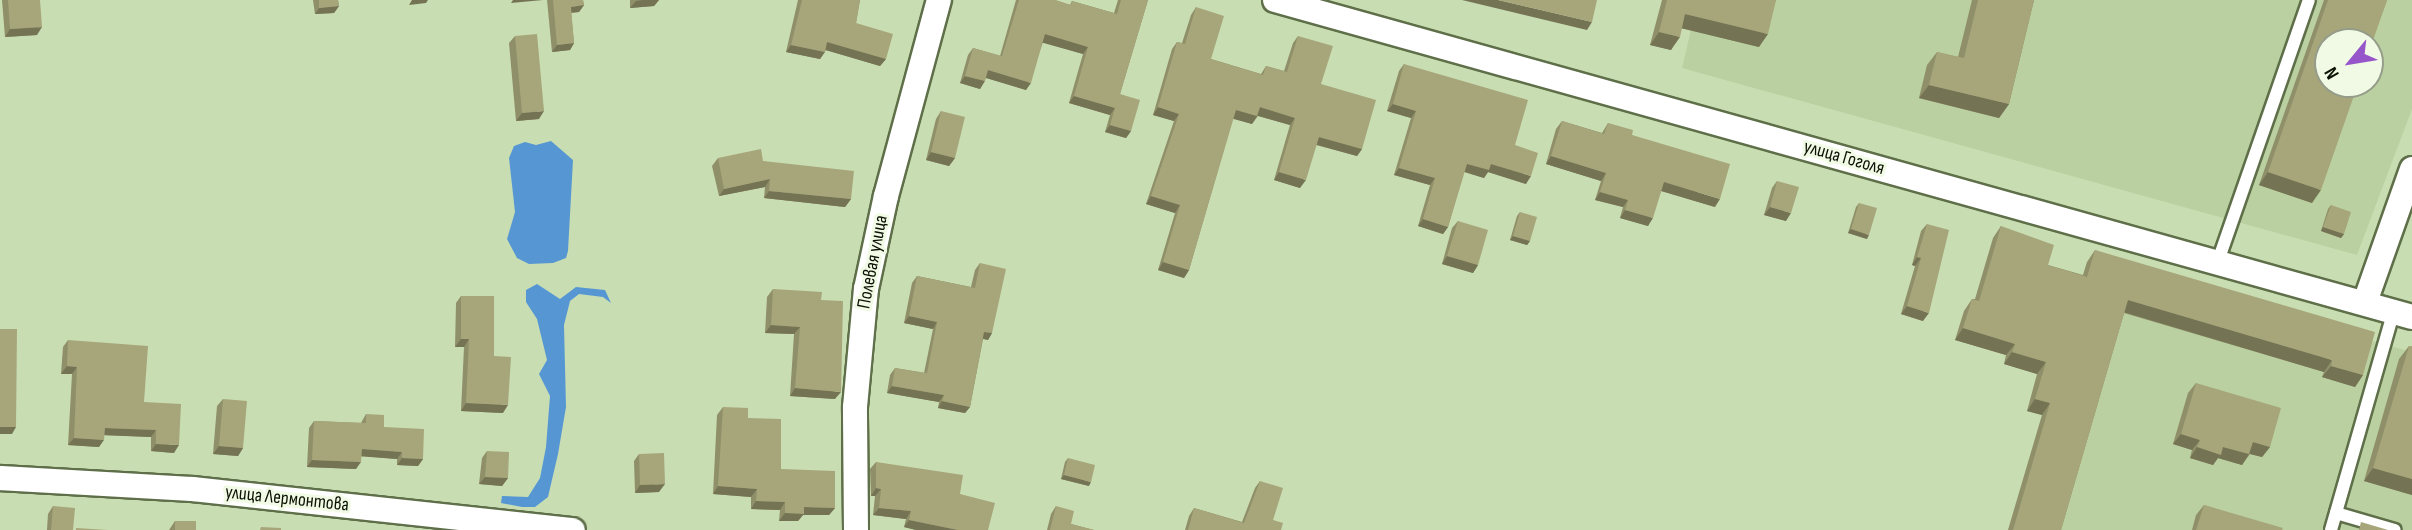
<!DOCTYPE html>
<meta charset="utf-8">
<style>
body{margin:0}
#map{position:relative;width:2412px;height:530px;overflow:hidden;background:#c9ddb2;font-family:"Sofia Sans Condensed",sans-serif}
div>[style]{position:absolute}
.built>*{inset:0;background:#bad0a0}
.water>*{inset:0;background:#5697d3}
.roads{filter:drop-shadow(2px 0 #5e6f49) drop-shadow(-2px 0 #5e6f49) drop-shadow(0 2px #5e6f49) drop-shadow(0 -2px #5e6f49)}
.lane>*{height:12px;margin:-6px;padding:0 6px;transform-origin:6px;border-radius:6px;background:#fff}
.street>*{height:24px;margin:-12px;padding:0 12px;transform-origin:12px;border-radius:12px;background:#fff}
.wall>*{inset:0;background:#8f8f69}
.shaded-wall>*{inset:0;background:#747455}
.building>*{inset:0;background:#a6a67a}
span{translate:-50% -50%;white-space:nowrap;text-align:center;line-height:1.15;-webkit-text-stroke:6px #f0fae4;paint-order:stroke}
.street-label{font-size:19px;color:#0c1204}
.north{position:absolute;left:2314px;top:28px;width:70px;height:70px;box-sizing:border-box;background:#f0fae4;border:2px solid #959d8a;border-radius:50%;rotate:240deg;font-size:19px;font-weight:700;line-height:28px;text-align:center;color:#0c1204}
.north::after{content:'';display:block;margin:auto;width:24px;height:32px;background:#9755ca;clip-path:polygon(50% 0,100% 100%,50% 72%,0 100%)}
</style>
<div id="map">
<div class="built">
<i style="clip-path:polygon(evenodd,1698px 0,2412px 0,2412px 109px,2357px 255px,1682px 68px,1698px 0,2328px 42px,2370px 42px,2370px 84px,2328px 84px,2328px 42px)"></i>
<i style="clip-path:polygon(2087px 262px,2412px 352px,2412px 530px,2008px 530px)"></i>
</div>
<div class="water">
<i style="clip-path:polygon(551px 141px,573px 160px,568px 251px,566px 258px,553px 263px,529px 264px,517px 258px,507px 239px,515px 212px,509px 158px,514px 146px,525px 142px,536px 145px)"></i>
<i style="clip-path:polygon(537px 284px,560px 299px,576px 287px,605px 290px,611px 303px,603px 297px,579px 294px,570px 301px,564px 325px,566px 407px,558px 454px,548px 497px,535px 507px,522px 507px,501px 503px,502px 496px,528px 497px,540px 478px,546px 447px,550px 396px,539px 374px,547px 360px,537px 319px,526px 302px,526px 290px)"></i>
</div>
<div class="roads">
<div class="lane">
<i style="left:2218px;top:261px;width:276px;rotate:-70.8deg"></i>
<i style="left:2336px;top:513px;width:61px;rotate:16.1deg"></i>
<i style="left:2331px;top:530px;width:228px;rotate:-74deg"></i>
</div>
<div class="street">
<i style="left:1275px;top:0;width:1180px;rotate:15.58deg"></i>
<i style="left:2365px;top:302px;width:141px;rotate:-70.5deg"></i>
<i style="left:0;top:478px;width:193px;rotate:3.3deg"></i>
<i style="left:193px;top:489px;width:382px;rotate:6.2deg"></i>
<i style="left:856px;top:530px;width:123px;rotate:-90.5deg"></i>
<i style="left:855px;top:407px;width:119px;rotate:-84.7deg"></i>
<i style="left:866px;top:289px;width:95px;rotate:-77.9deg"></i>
<i style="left:886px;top:196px;width:203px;rotate:-74.9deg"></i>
</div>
</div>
<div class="wall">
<i style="clip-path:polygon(2px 0,40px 0,37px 35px,5px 37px)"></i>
<i style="clip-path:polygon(313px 0,338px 0,339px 6px,334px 13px,315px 14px)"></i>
<i style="clip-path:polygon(547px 0,583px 0,584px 5px,579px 12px,571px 13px,574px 43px,570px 50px,552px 52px)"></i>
<i style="clip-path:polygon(630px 0,659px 0,654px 6px,630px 8px)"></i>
<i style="clip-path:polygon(798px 0,860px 0,856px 23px,886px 59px,880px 66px,826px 50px,820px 59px,786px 52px)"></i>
<i style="clip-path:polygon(1016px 0,1055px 0,1070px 5px,1072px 1px,1114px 13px,1118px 0,1148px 0,1120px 94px,1131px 131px,1126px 138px,1105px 132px,1110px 115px,1069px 103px,1083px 54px,1043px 42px,1026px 90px,986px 78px,980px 89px,960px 83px,968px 55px,973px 48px,1000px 56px)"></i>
<i style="clip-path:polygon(1662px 0,1776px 0,1759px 47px,1682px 28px,1671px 50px,1650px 45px)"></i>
<i style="clip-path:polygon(1972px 0,2034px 0,2009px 104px,1999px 118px,1919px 98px,1927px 65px,1937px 52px,1958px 57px)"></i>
<i style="clip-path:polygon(2324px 0,2387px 0,2312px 203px,2259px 185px)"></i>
<i style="clip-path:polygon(1196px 7px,1211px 59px,1261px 74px,1266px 66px,1284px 71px,1293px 43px,1298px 36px,1321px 84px,1362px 149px,1357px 156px,1316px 145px,1300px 188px,1274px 180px,1290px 125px,1258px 116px,1252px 124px,1233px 118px,1189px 270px,1184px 278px,1158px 270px,1175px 213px,1146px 204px,1174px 121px,1153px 115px,1172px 49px,1177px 42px,1182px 43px,1191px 15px)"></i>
<i style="clip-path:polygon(515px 36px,539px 119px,516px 121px,509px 43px)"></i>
<i style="clip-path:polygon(1404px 64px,1515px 145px,1526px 184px,1488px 172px,1484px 178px,1464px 172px,1448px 227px,1443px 234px,1418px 226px,1430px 185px,1394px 175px,1411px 118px,1387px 111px,1399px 71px)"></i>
<i style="clip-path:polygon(941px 111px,955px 158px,949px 166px,926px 160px,936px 119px)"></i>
<i style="clip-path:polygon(1562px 121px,1602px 133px,1608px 123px,1632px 135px,1715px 207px,1661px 191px,1648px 226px,1620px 218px,1623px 207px,1595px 200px,1601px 181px,1546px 164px,1556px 129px)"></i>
<i style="clip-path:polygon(718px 158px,763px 161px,851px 199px,845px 207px,764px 198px,765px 187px,719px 196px,712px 166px)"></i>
<i style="clip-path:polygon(1777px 181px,1786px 221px,1764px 215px,1772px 188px)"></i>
<i style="clip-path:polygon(1859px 203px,1867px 239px,1848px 233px,1856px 207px)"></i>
<i style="clip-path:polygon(2331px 205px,2344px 234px,2341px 238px,2321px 231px,2328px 209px)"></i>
<i style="clip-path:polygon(1520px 212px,1530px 241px,1527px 245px,1510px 240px,1517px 216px)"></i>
<i style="clip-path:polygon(1458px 221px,1478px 265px,1473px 273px,1442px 264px,1452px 228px)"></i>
<i style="clip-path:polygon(1927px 224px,1923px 321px,1901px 314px,1915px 266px,1912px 265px,1921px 231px)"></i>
<i style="clip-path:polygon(2001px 226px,2048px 265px,2083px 275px,2087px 262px,2095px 250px,2363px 375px,2355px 387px,2322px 377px,2324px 372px,2124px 313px,2061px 530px,2008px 530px,2042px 415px,2027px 411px,2037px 374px,2004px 364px,2006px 355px,1955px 340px,1964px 311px,1972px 299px,1975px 299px,1993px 238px)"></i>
<i style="clip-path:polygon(980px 263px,992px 333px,988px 340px,983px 339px,970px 407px,965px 413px,938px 408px,939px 402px,887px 393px,890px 375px,895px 368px,924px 373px,933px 329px,904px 323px,912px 283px,917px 276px,971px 287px,975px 270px)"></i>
<i style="clip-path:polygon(773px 289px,821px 300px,835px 399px,790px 396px,794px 334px,765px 333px,767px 297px)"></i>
<i style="clip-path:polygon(461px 296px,494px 356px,503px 413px,461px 411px,464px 347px,455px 347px,456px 303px)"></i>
<i style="clip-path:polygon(68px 340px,144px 402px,174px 453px,151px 451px,151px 437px,104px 435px,99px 447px,68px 445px,72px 374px,61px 374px,63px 347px)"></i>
<i style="clip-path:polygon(2409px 346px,2412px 495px,2364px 481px,2399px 359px)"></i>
<i style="clip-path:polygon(2196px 383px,2270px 447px,2262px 457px,2250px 454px,2242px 465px,2218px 458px,2213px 465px,2190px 458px,2192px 450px,2173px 444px,2188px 393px)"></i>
<i style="clip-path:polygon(223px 399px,243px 448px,238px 456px,213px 454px,217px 406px)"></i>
<i style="clip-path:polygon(723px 407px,748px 418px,781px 469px,835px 508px,829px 515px,803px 515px,798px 521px,779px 521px,780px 510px,751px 509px,751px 497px,713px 494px,717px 415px)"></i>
<i style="clip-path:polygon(366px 414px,423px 459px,418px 466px,397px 465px,397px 459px,361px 456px,356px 469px,307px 467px,309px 428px,314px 421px,361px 423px)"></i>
<i style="clip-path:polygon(487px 451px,508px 478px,502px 486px,479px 484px,482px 458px)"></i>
<i style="clip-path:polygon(639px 454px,659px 492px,635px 493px,634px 461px)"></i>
<i style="clip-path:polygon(1068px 458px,1089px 486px,1061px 479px,1065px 462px)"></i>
<i style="clip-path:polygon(876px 462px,960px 494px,988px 530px,916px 530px,904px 527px,906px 519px,873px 515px,875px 496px,871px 496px,870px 469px)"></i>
<i style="clip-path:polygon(1260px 481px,1273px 520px,1281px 530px,1185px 530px,1189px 516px,1194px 508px,1242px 522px,1255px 488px)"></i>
<i style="clip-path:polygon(2204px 505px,2282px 530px,2192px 530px,2196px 515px)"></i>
<i style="clip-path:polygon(53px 506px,73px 530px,47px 530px,48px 514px)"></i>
<i style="clip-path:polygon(1056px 506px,1071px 524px,1094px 530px,1047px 530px,1051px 514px)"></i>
<i style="clip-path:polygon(175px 521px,196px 530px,169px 530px)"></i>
</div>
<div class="shaded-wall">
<i style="clip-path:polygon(412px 0,428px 0,426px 3px,409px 5px)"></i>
<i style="clip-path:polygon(513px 0,543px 0,511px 3px)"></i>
<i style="clip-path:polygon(643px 0,659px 0,654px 6px,630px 8px,636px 1px)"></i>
<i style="clip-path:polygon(1462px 0,1498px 0,1592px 22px,1587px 30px)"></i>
<i style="clip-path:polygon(584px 5px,579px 12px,566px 13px,571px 7px)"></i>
<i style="clip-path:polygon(339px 6px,334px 13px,315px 14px,319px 8px)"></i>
<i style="clip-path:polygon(1685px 14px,1768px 34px,1759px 47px,1676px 27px)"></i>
<i style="clip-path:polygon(42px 27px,37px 35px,5px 37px,10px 29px)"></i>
<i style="clip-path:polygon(1659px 32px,1680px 37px,1671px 50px,1650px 45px)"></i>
<i style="clip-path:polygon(1045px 34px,1088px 47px,1083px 54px,1040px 42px)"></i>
<i style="clip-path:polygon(827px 42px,886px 59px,880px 66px,822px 49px)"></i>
<i style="clip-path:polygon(574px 43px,570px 50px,552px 52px,557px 45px)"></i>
<i style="clip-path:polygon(791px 45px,825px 52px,820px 59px,786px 52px)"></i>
<i style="clip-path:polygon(988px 70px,1031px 83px,1026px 90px,983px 77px)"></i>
<i style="clip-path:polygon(965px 76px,985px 81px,980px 89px,960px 83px)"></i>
<i style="clip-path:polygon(1929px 85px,2009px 104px,1999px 118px,1919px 98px)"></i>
<i style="clip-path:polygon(1074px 96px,1115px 108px,1110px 115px,1069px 103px)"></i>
<i style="clip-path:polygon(1393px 104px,1416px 111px,1411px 118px,1387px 111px)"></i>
<i style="clip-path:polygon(1158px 107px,1179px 114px,1174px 121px,1153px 115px)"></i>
<i style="clip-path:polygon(1260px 107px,1295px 118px,1290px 125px,1255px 115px)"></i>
<i style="clip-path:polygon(1236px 110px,1257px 116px,1252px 124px,1230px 118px)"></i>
<i style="clip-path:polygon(544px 111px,539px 119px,516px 121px,522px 113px)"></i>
<i style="clip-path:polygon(1110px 125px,1131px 131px,1126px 138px,1105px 132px)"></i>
<i style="clip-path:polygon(1319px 137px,1362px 149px,1357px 156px,1314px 144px)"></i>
<i style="clip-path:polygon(931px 152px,955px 158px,949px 166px,926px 160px)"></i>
<i style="clip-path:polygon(1551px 156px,1606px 173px,1601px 181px,1546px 164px)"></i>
<i style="clip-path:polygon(1467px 164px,1491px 164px,1531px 176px,1526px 184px,1488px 172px,1484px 178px,1462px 171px)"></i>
<i style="clip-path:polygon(1399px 168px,1435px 178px,1430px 185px,1394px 175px)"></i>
<i style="clip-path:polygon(1279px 172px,1306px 180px,1300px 188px,1274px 180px)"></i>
<i style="clip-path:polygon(2268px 172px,2321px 190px,2312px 203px,2259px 185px)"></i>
<i style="clip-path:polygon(770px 179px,765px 187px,719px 196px,724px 189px)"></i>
<i style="clip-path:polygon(1664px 182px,1720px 199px,1715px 207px,1658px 190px)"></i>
<i style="clip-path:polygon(769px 191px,851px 199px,845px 207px,764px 198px)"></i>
<i style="clip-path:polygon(1600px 192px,1628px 200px,1623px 207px,1595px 200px)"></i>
<i style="clip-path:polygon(1151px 196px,1180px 205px,1175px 213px,1146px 204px)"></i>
<i style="clip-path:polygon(1770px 207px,1791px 213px,1786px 221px,1764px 215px)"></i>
<i style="clip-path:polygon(1625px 210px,1653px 218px,1648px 226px,1620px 218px)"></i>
<i style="clip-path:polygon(1423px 219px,1448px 227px,1443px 234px,1418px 226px)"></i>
<i style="clip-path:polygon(2323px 227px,2344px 234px,2341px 238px,2321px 231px)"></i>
<i style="clip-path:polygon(1851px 229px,1869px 235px,1867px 239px,1848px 233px)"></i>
<i style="clip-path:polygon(1513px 236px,1530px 241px,1527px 245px,1510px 240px)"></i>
<i style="clip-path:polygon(1447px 256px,1478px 265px,1473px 273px,1442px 264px)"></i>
<i style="clip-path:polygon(1917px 257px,1921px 258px,1915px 266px,1912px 265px)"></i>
<i style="clip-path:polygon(1163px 262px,1189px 270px,1184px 278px,1158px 270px)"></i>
<i style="clip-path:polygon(2128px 300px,2332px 360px,2324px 372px,2120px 311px)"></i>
<i style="clip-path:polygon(1907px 306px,1929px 313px,1923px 321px,1901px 314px)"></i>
<i style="clip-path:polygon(909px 316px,937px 322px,933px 329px,904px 323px)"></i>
<i style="clip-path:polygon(771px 325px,800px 327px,794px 334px,765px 333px)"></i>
<i style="clip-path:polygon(1963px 328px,2015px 344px,2006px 355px,1955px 340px)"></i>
<i style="clip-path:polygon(984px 332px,992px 333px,988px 340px,980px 338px)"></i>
<i style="clip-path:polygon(461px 339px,469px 339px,464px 347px,455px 347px)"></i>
<i style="clip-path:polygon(2012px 352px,2046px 362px,2037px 374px,2004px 364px)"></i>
<i style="clip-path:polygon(67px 366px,77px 367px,72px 374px,61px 374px)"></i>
<i style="clip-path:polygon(2331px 366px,2363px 375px,2355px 387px,2322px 377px)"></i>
<i style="clip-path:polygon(892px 386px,944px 395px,939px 402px,887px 393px)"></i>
<i style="clip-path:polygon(795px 388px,841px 392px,835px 399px,790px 396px)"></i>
<i style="clip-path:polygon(2035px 399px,2050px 403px,2042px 415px,2027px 411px)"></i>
<i style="clip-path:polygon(942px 401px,970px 407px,965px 413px,938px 408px)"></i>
<i style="clip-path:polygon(466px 403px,508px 405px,503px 413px,461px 411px)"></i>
<i style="clip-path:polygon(0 427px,16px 427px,12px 434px,0 434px)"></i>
<i style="clip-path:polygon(105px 428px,156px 430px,151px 437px,100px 435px)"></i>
<i style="clip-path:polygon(2181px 434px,2200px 440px,2192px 450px,2173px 444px)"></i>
<i style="clip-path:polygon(74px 438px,104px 440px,99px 447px,68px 445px)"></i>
<i style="clip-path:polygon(2253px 442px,2270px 447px,2262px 457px,2246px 453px)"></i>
<i style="clip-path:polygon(156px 444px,179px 445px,174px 453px,151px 451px)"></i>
<i style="clip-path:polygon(219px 446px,243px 448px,238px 456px,213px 454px)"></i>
<i style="clip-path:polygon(2197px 447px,2223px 447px,2249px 454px,2242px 465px,2218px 458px,2213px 465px,2190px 458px)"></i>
<i style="clip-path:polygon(362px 449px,402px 452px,397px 459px,357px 456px)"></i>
<i style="clip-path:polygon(402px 458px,423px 459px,418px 466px,397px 465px)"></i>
<i style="clip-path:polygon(312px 460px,361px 462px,356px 469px,307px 467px)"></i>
<i style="clip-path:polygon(2373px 468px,2412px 479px,2412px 495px,2364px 481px)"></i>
<i style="clip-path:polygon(1064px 475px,1091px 482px,1089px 486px,1061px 479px)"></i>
<i style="clip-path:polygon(485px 477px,508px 478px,502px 486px,479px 484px)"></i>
<i style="clip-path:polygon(665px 484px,659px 492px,635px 493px,640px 485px)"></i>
<i style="clip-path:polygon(718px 486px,757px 489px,751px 497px,713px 494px)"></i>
<i style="clip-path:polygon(876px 488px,881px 489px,875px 496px,871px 496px)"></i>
<i style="clip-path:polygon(756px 501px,785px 502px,780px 510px,751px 509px)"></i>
<i style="clip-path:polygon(804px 507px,835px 508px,829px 515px,803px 515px,798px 521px,779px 521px,785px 513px)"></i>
<i style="clip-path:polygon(879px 508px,911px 511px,906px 519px,873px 515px)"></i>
<i style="clip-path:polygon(909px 520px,958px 530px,916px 530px,904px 527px)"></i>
</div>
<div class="building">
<i style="clip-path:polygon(8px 0,40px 0,42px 27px,10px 29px)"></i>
<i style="clip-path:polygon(319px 0,338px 0,339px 6px,319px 8px)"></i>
<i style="clip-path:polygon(553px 0,583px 0,584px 5px,571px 7px,574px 43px,557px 45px)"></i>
<i style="clip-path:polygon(802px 0,860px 0,856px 23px,893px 34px,886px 59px,827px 42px,825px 52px,791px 45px)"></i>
<i style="clip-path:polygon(1019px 0,1055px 0,1071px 5px,1072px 1px,1117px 14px,1121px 0,1148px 0,1120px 94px,1140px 100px,1131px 131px,1110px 125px,1115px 108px,1074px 96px,1088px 47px,1045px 34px,1031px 83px,988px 70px,985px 81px,965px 76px,973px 48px,1002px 56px)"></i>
<i style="clip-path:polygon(1498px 0,1597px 0,1592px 22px)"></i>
<i style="clip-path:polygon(1667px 0,1776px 0,1768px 34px,1685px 14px,1680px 37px,1659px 32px)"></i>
<i style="clip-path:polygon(1978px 0,2034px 0,2009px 104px,1929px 85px,1937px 52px,1964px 58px)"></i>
<i style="clip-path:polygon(2328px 0,2387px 0,2370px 49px,2370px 42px,2328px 42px,2328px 84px,2358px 84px,2321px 190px,2268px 172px)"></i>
<i style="clip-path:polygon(1196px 7px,1224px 16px,1211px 59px,1263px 75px,1266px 66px,1287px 72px,1298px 36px,1333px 46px,1321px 84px,1376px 100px,1362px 149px,1319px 137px,1306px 180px,1279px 172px,1295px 118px,1260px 107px,1257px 116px,1236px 110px,1189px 270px,1163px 262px,1180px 205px,1151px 196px,1179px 114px,1158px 107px,1177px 42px,1185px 44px)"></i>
<i style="clip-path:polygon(537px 34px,544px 111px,522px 113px,515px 36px)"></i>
<i style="clip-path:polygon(1404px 64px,1528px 100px,1515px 145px,1538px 153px,1531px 176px,1491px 164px,1489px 170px,1467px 164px,1448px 227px,1423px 219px,1435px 178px,1399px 168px,1416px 111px,1393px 104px)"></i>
<i style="clip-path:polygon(941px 111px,965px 117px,955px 158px,931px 152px)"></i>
<i style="clip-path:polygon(1562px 121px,1604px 134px,1608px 123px,1633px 130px,1632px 135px,1730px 164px,1720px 199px,1664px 182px,1653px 218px,1625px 210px,1628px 200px,1600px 192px,1606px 173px,1551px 156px)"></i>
<i style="clip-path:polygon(761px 149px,763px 161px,854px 171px,851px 199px,769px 191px,770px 179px,724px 189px,718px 158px)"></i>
<i style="clip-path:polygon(1777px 181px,1799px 187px,1791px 213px,1770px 207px)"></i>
<i style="clip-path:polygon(1859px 203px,1877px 208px,1869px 235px,1851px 229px)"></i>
<i style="clip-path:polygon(2331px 205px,2351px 212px,2344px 234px,2323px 227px)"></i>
<i style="clip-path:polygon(1520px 212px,1537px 217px,1530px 241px,1513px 236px)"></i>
<i style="clip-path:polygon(1458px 221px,1488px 230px,1478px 265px,1447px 256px)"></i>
<i style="clip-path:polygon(1927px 224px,1949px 230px,1929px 313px,1907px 306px,1921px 258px,1917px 257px)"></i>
<i style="clip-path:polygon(2001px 226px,2054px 245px,2048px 265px,2087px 277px,2095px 250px,2375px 332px,2363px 375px,2331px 366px,2332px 360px,2128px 300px,2061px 530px,2013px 530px,2050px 403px,2035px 399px,2046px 362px,2012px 352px,2015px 344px,1963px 328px,1972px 299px,1979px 301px)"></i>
<i style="clip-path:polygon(980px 263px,1006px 269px,992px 333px,984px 332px,970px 407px,942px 401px,944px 395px,892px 386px,895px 368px,927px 373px,937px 322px,909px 316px,917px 276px,975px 288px)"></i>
<i style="clip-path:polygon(773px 289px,822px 292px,821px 300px,843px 301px,841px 392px,795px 388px,800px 327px,771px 325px)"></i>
<i style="clip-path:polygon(461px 296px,494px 296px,494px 356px,511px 357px,508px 405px,466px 403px,469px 339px,461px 339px)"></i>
<i style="clip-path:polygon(0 329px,17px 329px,16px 427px,0 427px)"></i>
<i style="clip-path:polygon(68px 340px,148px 346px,144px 402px,181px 404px,179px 445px,156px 444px,156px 430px,105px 428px,104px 440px,74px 438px,77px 367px,67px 366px)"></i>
<i style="clip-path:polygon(2409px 346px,2412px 346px,2412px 479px,2373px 468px)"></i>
<i style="clip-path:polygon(2196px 383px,2281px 408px,2270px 447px,2253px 442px,2249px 454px,2223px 447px,2221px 455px,2197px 447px,2200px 440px,2181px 434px)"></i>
<i style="clip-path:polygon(223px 399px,247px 401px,243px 448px,219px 446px)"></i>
<i style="clip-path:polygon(723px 407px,748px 408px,748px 418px,781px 419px,781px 469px,835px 471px,835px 508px,804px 507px,804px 514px,785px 513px,785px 502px,756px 501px,757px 489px,718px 486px)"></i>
<i style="clip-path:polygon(366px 414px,384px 415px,384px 427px,424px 429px,423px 459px,402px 458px,402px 452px,362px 449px,361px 462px,312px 460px,314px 421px,366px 423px)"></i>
<i style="clip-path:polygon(487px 451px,509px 452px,508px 478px,485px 477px)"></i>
<i style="clip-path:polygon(664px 453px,665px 484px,640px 485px,639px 454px)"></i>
<i style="clip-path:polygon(1068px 458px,1095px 465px,1091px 482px,1064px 475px)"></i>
<i style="clip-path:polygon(876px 462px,963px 475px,960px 494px,995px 503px,988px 530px,958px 530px,909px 520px,911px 511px,879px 508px,881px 489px,876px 488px)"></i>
<i style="clip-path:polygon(1260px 481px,1283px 488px,1273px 520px,1283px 523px,1281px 530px,1188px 530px,1194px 508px,1244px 523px)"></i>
<i style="clip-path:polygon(2204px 505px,2283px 528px,2282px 530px,2196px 530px)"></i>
<i style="clip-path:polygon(53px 506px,75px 508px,73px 530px,51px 530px)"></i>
<i style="clip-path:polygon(1056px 506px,1074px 511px,1071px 524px,1094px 530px,1050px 530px)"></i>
<i style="clip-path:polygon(175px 521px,196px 521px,196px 530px,175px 530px)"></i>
<i style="clip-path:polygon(2361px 522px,2388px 530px,2359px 530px)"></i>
<i style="clip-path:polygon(261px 527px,281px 528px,281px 530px,260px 530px)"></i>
<i style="clip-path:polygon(76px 528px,108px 530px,76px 530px)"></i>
</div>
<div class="street-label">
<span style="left:1844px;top:158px;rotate:16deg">улица Гоголя</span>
<span style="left:873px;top:262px;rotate:-79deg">Полевая улица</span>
<span style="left:287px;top:499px;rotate:6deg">улица Лермонтова</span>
</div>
<div class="north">N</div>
</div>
